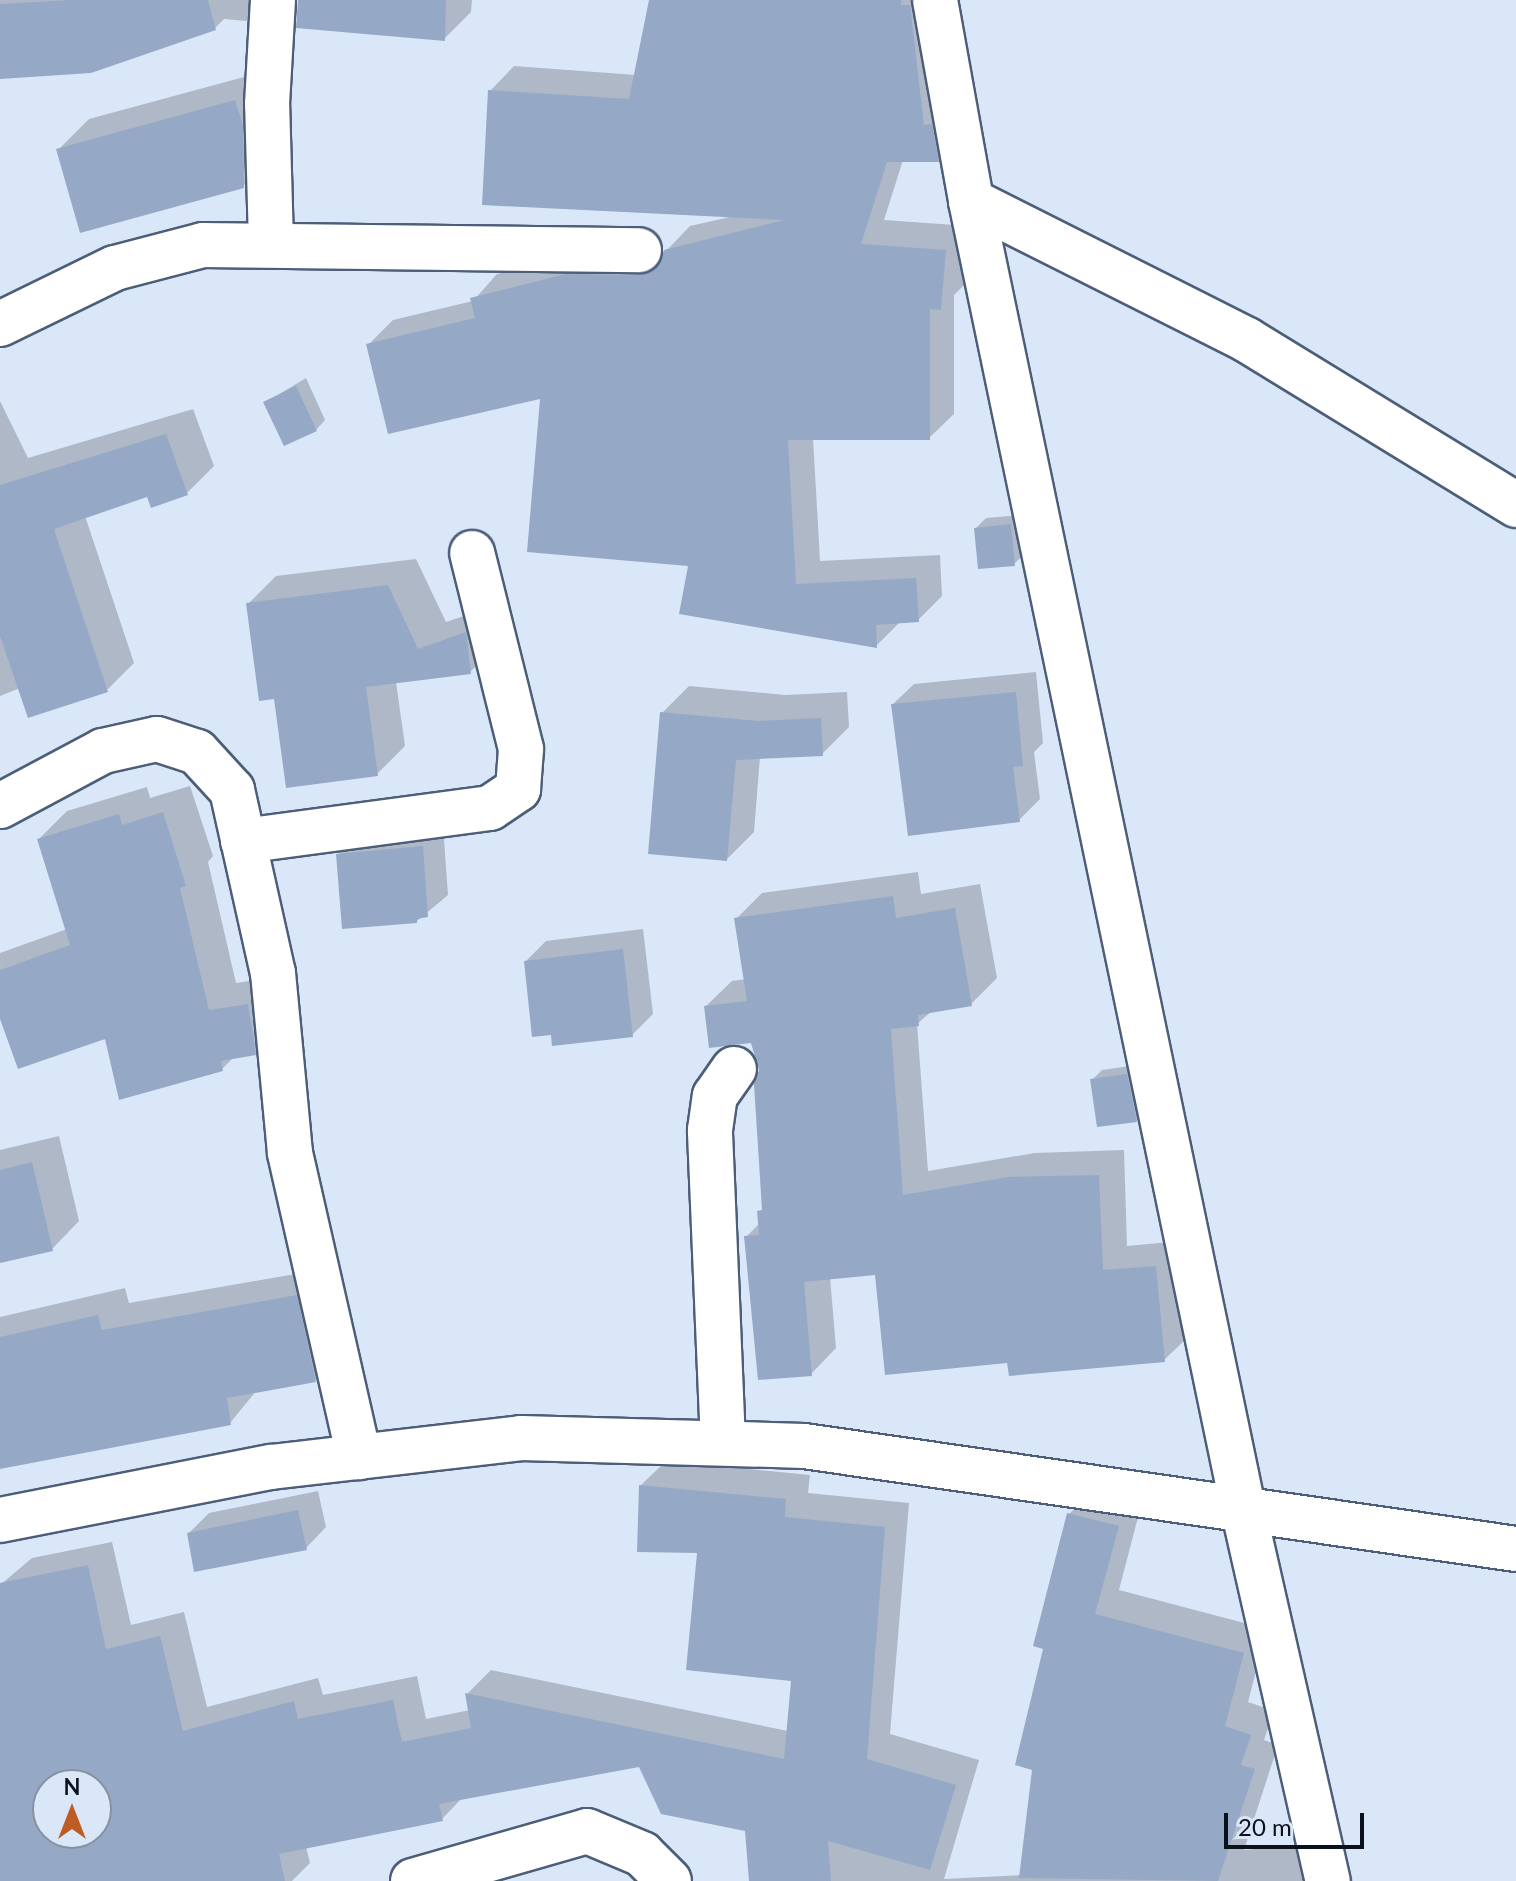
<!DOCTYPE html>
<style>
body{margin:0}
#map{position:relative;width:1516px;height:1881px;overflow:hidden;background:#dae7f9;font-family:Lato,sans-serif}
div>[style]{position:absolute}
.shadow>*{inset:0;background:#0003}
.building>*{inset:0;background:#95a9c6}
.roads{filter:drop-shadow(2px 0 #4c5e78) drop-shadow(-2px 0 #4c5e78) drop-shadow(0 2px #4c5e78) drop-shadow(0 -2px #4c5e78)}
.minor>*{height:44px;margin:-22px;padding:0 22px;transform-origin:22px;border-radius:22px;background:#fff}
.tertiary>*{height:44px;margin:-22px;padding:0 22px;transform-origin:22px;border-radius:22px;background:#fff}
span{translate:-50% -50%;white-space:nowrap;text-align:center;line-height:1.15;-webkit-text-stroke:6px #dae7f9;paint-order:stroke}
.north{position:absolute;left:32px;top:1769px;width:80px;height:80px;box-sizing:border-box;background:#dae7f9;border:2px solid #8791a0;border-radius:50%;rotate:0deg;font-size:22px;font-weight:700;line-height:32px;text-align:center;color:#0a111b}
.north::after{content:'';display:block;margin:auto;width:28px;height:36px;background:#bf5c23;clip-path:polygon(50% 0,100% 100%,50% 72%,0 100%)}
.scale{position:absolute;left:1224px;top:1813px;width:140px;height:36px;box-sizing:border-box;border:4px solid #0a111b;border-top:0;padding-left:10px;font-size:24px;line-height:28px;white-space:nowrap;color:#0a111b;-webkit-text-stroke:6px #dae7f9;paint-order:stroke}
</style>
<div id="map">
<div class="shadow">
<i style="clip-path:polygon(0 0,267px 0,246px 21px,224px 19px,215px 28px,0 77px)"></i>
<i style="clip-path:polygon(314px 0,472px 0,471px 12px,444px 39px)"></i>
<i style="clip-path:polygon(651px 0,936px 0,962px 136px,938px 160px,903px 160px,884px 220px,969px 226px,965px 284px,954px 295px,954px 414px,929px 438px,813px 438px,820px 561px,940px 555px,942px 596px,918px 620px,901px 621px,876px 646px,691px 564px,542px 396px,369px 344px,393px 320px,473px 301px,497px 274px,592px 251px,665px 252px,690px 226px,730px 217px,490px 91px,514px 66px,636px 75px)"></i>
<i style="clip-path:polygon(266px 71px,274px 155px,243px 186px,59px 149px,89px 119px)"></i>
<i style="clip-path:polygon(306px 378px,325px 420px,316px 430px,266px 402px)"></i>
<i style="clip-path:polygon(0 401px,28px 458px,193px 409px,214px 466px,187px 493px,148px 494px,85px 516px,134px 663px,107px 690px,20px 688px,0 696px)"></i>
<i style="clip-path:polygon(1020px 515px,1024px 554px,1014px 564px,976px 528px,986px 518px)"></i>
<i style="clip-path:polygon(416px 559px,446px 622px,493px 606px,498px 645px,470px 672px,396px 682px,405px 746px,377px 774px,276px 696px,248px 604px,276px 576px)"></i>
<i style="clip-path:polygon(1036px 672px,1043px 743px,1034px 752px,1040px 799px,1019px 820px,893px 704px,914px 684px)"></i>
<i style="clip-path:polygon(689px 686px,786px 695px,847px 692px,849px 727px,822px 754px,760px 757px,754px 832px,727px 859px,662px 713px)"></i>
<i style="clip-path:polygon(190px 786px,213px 856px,208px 862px,236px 983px,275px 977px,283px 1026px,255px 1054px,234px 1057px,222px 1069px,0 1013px,0 953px,67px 929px,39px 839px,67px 811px,147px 787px,150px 798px)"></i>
<i style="clip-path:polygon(443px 826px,448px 895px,417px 921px,338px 855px,359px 834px)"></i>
<i style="clip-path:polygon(918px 872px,921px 894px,980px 884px,997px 978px,971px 1004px,932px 1011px,917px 1024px,928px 1171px,1035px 1153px,1124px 1150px,1127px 1246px,1181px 1241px,1190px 1335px,1164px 1360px,1009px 1361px,877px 1273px,830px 1277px,836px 1348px,811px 1374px,746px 1237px,760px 1223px,764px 1206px,761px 1071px,753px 1041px,706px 1006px,732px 981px,746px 979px,736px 919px,762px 893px)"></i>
<i style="clip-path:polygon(643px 929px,653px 1014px,632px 1035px,526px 961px,546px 941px)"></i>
<i style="clip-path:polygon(1137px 1065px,1146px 1110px,1136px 1120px,1092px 1080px,1102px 1070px)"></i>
<i style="clip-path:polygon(59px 1136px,79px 1221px,52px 1249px,0 1261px,0 1150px)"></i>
<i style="clip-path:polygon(324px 1269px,343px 1353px,315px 1380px,257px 1390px,230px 1423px,0 1467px,0 1317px,125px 1288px,129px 1303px)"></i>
<i style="clip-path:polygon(evenodd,666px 1461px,810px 1475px,808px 1493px,909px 1503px,890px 1734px,979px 1760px,944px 1879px,1022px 1875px,1045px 1647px,1069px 1514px,1094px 1490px,1142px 1502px,1119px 1590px,1267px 1629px,1248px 1702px,1274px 1711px,1264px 1740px,1278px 1745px,1244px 1850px,1323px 1842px,1330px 1881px,751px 1881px,747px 1830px,640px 1765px,463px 1797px,442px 1819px,306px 1847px,310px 1863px,292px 1881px,0 1881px,0 1585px,32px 1558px,112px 1542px,131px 1625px,184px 1612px,207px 1707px,318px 1678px,323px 1695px,417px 1676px,426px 1719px,470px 1710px,467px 1694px,491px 1670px,788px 1731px,793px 1679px,699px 1551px,641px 1485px,666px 1461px,48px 1785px,96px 1785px,96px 1833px,48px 1833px,48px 1785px)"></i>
<i style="clip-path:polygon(318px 1491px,326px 1527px,306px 1548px,189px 1533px,209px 1513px)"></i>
</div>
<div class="building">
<i style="clip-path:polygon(70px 0,208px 0,216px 30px,91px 73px,0 79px,0 4px)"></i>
<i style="clip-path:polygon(298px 0,446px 0,445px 41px,296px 28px)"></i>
<i style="clip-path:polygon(649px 0,901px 0,901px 5px,910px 5px,924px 125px,932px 124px,939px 162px,887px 162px,861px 244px,946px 250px,941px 310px,930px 309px,930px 440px,788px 440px,796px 584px,916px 578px,919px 622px,876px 625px,877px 648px,679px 614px,688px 566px,527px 552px,540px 399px,388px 434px,366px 344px,475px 318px,470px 298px,566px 274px,640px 275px,660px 263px,664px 250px,784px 220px,482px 205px,488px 90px,629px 99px)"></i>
<i style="clip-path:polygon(235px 100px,243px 126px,244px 188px,80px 233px,56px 149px)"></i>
<i style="clip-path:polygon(296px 386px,317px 431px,284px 446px,263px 402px)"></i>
<i style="clip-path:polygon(166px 434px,188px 495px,151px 508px,147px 497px,54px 529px,108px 692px,28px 718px,0 636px,0 485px)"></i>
<i style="clip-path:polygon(1011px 524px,1015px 566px,978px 569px,974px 528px)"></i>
<i style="clip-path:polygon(388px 585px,418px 649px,466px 632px,471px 674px,366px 687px,378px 776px,286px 788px,274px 699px,259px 701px,246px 603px)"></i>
<i style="clip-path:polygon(1016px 692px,1023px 766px,1013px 767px,1020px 822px,908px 836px,891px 704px)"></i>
<i style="clip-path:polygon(660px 712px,758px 721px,821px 718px,823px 756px,736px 760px,727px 861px,648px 854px)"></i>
<i style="clip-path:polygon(163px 812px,186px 886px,180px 888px,209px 1010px,248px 1004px,256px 1055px,221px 1061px,223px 1071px,119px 1100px,105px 1039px,18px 1069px,0 1019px,0 970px,70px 945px,37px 839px,119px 814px,122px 825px)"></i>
<i style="clip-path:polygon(423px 846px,428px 917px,417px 919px,417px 923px,342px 929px,336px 854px)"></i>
<i style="clip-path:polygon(893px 896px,896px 918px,955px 908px,972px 1006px,918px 1015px,919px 1026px,891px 1029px,903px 1195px,1008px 1177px,1099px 1175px,1103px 1270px,1156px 1266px,1165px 1362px,1009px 1376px,1007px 1363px,885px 1375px,875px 1275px,804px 1282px,812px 1376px,758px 1380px,744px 1236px,759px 1235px,757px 1211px,762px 1210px,754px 1084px,759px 1070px,751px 1043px,709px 1048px,704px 1006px,747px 1001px,734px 918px)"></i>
<i style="clip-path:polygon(623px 949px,633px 1037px,552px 1046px,551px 1035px,532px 1037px,524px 961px)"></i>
<i style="clip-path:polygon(1127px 1074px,1137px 1122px,1097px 1127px,1090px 1079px)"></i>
<i style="clip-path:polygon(32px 1162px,53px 1251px,0 1263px,0 1170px)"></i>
<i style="clip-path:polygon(297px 1295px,316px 1382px,227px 1398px,231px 1425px,0 1469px,0 1337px,98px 1315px,102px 1330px)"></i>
<i style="clip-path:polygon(evenodd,639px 1485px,786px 1499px,785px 1517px,885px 1527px,867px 1759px,956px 1785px,930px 1870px,828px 1841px,831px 1881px,749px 1881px,745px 1831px,661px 1814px,639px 1767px,439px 1804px,443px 1821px,279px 1854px,285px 1881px,0 1881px,0 1583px,88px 1565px,106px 1649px,160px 1636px,183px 1731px,294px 1701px,298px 1719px,393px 1700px,402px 1742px,471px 1728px,465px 1693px,784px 1759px,791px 1681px,686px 1670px,697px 1553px,637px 1552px,639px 1485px,48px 1785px,96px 1785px,96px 1833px,48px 1833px,48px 1785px)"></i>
<i style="clip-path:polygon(298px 1510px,307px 1550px,194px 1572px,187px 1533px)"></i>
<i style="clip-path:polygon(1067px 1513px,1119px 1526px,1095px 1614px,1244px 1653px,1225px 1726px,1251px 1735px,1241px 1765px,1255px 1769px,1218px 1881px,1019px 1878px,1032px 1770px,1015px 1765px,1043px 1649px,1033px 1646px)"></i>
</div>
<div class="roads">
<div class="minor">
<i style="left:935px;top:0;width:204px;rotate:79.8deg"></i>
<i style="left:971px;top:201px;width:1335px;rotate:78.24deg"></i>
<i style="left:1243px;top:1508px;width:383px;rotate:77.2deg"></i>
<i style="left:971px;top:201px;width:309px;rotate:26.7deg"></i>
<i style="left:1247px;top:340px;width:316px;rotate:31.5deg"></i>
<i style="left:271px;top:243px;width:139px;rotate:-91.6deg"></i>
<i style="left:267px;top:104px;width:104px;rotate:-86.7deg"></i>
<i style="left:0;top:324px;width:128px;rotate:-26deg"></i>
<i style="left:115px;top:268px;width:91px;rotate:-14.6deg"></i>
<i style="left:203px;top:245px;width:436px;rotate:0.7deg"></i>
<i style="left:0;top:806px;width:117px;rotate:-28.1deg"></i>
<i style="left:103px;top:751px;width:55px;rotate:-12.5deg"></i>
<i style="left:157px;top:739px;width:42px;rotate:18deg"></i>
<i style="left:197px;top:752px;width:52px;rotate:47.4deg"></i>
<i style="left:232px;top:790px;width:188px;rotate:77.4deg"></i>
<i style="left:273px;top:973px;width:181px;rotate:84.6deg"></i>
<i style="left:290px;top:1153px;width:312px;rotate:77.2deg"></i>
<i style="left:243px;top:841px;width:249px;rotate:-7.6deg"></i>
<i style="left:490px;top:808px;width:34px;rotate:-34deg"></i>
<i style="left:518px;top:789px;width:40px;rotate:-85.7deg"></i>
<i style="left:521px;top:749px;width:202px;rotate:-104deg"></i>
<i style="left:723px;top:1443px;width:313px;rotate:-92.4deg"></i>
<i style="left:710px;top:1130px;width:34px;rotate:-82deg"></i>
<i style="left:715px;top:1096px;width:33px;rotate:-55deg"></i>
<i style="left:413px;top:1881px;width:181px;rotate:-16deg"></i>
<i style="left:587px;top:1831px;width:60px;rotate:22.7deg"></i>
<i style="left:642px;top:1854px;width:38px;rotate:45deg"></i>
</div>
<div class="tertiary">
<i style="left:0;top:1520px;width:276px;rotate:-11.1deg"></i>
<i style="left:271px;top:1467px;width:252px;rotate:-6.6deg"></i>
<i style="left:521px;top:1438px;width:283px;rotate:1.6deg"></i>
<i style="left:804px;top:1446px;width:719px;rotate:8.23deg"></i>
</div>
</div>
<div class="north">N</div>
<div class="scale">20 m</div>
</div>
